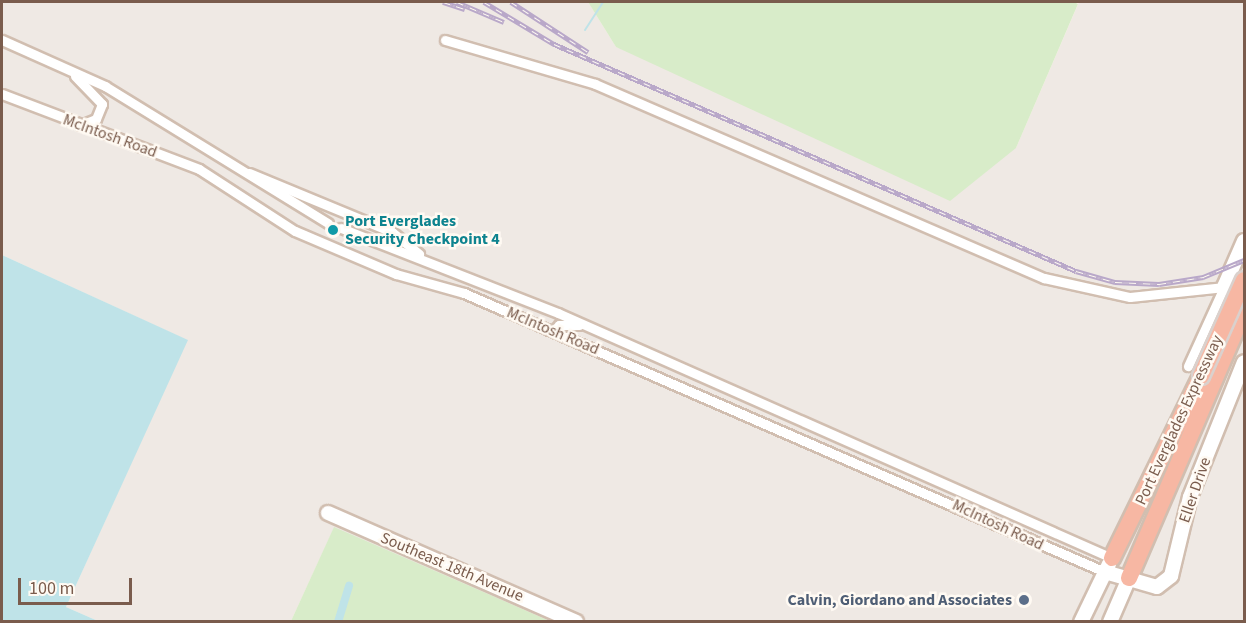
<!DOCTYPE html>
<style>
body{margin:0}
#map{position:relative;width:1246px;height:623px;overflow:hidden;background:#fdf6ec;font-family:"Source Sans 3",sans-serif}
div>[style]{position:absolute}
.industrial>*{inset:0;background:#efe9e4}
.green>*{inset:0;background:#d8ecc9}
.water>*{inset:0;background:#bfe3e8}
.stream>*{height:2px;margin:-1px;padding:0 1px;transform-origin:1px;border-radius:1px;background:#bfe3e8}
.canal>*{height:8px;margin:-4px;padding:0 4px;transform-origin:4px;border-radius:4px;background:#bfe3e8}
.roads{filter:drop-shadow(2px 0 #d1beb0) drop-shadow(-2px 0 #d1beb0) drop-shadow(0 2px #d1beb0) drop-shadow(0 -2px #d1beb0)}
.street>*{height:9px;margin:-4.5px;padding:0 4.5px;transform-origin:4.5px;border-radius:4.5px;background:#fff}
.secondary>*{height:14px;margin:-7px;padding:0 7px;transform-origin:7px;border-radius:7px;background:#fff}
.highway>*{height:16px;margin:-8px;padding:0 8px;transform-origin:8px;border-radius:8px;background:#f7b7a3}
.rail>*{height:4.5px;margin-top:-2.25px;transform-origin:0;background:repeating-linear-gradient(90deg,#fffaf3 0 7px,#b9a8c9 0 14px);box-sizing:border-box;border-block:2px solid #b9a8c9}
.bridges{filter:drop-shadow(2px 0 #dad1cd) drop-shadow(-2px 0 #dad1cd) drop-shadow(0 2px #dad1cd) drop-shadow(0 -2px #dad1cd)}
.highway-bridge>*{height:16px;margin:-8px;padding:0 8px;transform-origin:8px;border-radius:8px;background:#f7b7a3}
.dots>*{width:16px;height:16px;translate:-50% -50%;box-sizing:border-box;border:3px solid #fffaf3;border-radius:50%}
span{translate:-50% -50%;white-space:nowrap;text-align:center;line-height:1.15;-webkit-text-stroke:5px #fffaf3;paint-order:stroke}
.street-label{font-size:16px;color:#7a5c4d}
.culture-label{font-size:16px;color:#0d838f;font-weight:700}
.left{translate:0 -50%;text-align:left}
.service-label{font-size:16px;color:#4e5e75;font-weight:700}
.right{translate:-100% -50%;text-align:right}
.frame{position:absolute;inset:0;border:3px solid #7a5c4d;pointer-events:none}
.scale{position:absolute;left:18px;top:578px;width:114px;height:27px;box-sizing:border-box;border:3px solid #7a5c4d;border-top:0;padding-left:8px;font-size:18px;line-height:21px;white-space:nowrap;color:#7a5c4d;-webkit-text-stroke:4px #fffaf3;paint-order:stroke}
</style>
<div id="map">
<div class="industrial">
<i style="clip-path:polygon(2px 2px,588px 2px,616px 47px,1016px 148px,1079px 2px,1244px 2px,1244px 621px,550px 621px,334px 528px,291px 621px,98px 621px,66px 607px,187px 340px,2px 255px)"></i>
</div>
<div class="green">
<i style="clip-path:polygon(588px 2px,1074px 2px,1078px 4px,1016px 148px,950px 201px,616px 47px)"></i>
<i style="clip-path:polygon(334px 527px,550px 621px,291px 621px)"></i>
</div>
<div class="water">
<i style="clip-path:polygon(2px 255px,188px 340px,66px 607px,98px 621px,2px 621px)"></i>
</div>
<div class="stream">
<i style="left:585px;top:30px;width:33px;rotate:-57deg"></i>
</div>
<div class="canal">
<i style="left:338px;top:622px;width:38px;rotate:-73deg"></i>
</div>
<div class="roads">
<div class="street">
<i style="left:2px;top:40px;width:113px;rotate:24.1deg"></i>
<i style="left:105px;top:86px;width:262px;rotate:31.6deg"></i>
<i style="left:445px;top:40px;width:156px;rotate:16.3deg"></i>
<i style="left:595px;top:84px;width:489px;rotate:23.4deg"></i>
<i style="left:1044px;top:278px;width:88px;rotate:12.5deg"></i>
<i style="left:1130px;top:297px;width:95px;rotate:-6.1deg"></i>
<i style="left:1224px;top:287px;width:87px;rotate:114.5deg"></i>
<i style="left:75px;top:76px;width:39px;rotate:46deg"></i>
<i style="left:102px;top:104px;width:16px;rotate:112deg"></i>
<i style="left:96px;top:119px;width:17px;rotate:159deg"></i>
<i style="left:2px;top:94px;width:211px;rotate:20.8deg"></i>
<i style="left:199px;top:169px;width:114px;rotate:32.9deg"></i>
<i style="left:295px;top:231px;width:110px;rotate:23.1deg"></i>
<i style="left:396px;top:274px;width:71px;rotate:15.6deg"></i>
<i style="left:464px;top:293px;width:699px;rotate:23.52deg"></i>
<i style="left:249px;top:173px;width:155px;rotate:22.4deg"></i>
<i style="left:392px;top:232px;width:35px;rotate:39deg"></i>
<i style="left:341px;top:228px;width:233px;rotate:21.4deg"></i>
<i style="left:558px;top:313px;width:606px;rotate:23.86deg"></i>
<i style="left:553px;top:331px;width:8px;rotate:-45deg"></i>
<i style="left:559px;top:325px;width:20px"></i>
</div>
<div class="secondary">
<i style="left:1244px;top:241px;width:50px;rotate:113.5deg"></i>
<i style="left:1224px;top:287px;width:22px;rotate:22deg"></i>
<i style="left:328px;top:513px;width:271px;rotate:23.7deg"></i>
<i style="left:1105px;top:572px;width:54px;rotate:16.1deg"></i>
<i style="left:1157px;top:587px;width:18px;rotate:-38deg"></i>
<i style="left:1171px;top:576px;width:81px;rotate:-76.5deg"></i>
<i style="left:1190px;top:497px;width:145px;rotate:-68.2deg"></i>
<i style="left:1081px;top:622px;width:64px;rotate:-64.2deg"></i>
<i style="left:1110px;top:622px;width:48px;rotate:-66.6deg"></i>
</div>
<div class="highway">
<i style="left:1112px;top:558px;width:203px;rotate:-63.9deg"></i>
<i style="left:1129px;top:578px;width:291px;rotate:-66.7deg"></i>
</div>
</div>
<div class="rail">
<i style="left:443px;top:2px;width:23px;rotate:18deg"></i>
<i style="left:457px;top:2px;width:51px;rotate:23.1deg"></i>
<i style="left:484px;top:2px;width:82px;rotate:31deg"></i>
<i style="left:554px;top:44px;width:569px;rotate:23.5deg"></i>
<i style="left:1076px;top:271px;width:41px;rotate:15.8deg"></i>
<i style="left:1115px;top:282px;width:44px;rotate:2.6deg"></i>
<i style="left:1159px;top:284px;width:45px;rotate:-9deg"></i>
<i style="left:1203px;top:277px;width:44px;rotate:-22.5deg"></i>
<i style="left:511px;top:2px;width:92px;rotate:33deg"></i>
</div>
<div class="bridges">
<div class="highway-bridge">
<i style="left:1201px;top:376px;width:105px;rotate:-65.9deg"></i>
</div>
</div>
<div class="dots">
<i style="left:333px;top:230px;background:#0f9aa8"></i>
<i style="left:1024px;top:600px;background:#5c6f8a"></i>
</div>
<div class="street-label">
<span style="left:110px;top:136px;rotate:20deg">McIntosh Road</span>
<span style="left:553px;top:331px;rotate:23deg">McIntosh Road</span>
<span style="left:1179px;top:420px;rotate:-65deg">Port Everglades Expressway</span>
<span style="left:1195px;top:490px;rotate:-71deg">Eller Drive</span>
<span style="left:998px;top:525px;rotate:25deg">McIntosh Road</span>
<span style="left:452px;top:567px;rotate:23deg">Southeast 18th Avenue</span>
</div>
<div class="culture-label">
<span class="left" style="left:345px;top:230px">Port Everglades<br>Security Checkpoint 4</span>
</div>
<div class="service-label">
<span class="right" style="left:1012px;top:600px">Calvin, Giordano and Associates</span>
</div>
<div class="frame"></div>
<div class="scale">100 m</div>
</div>
